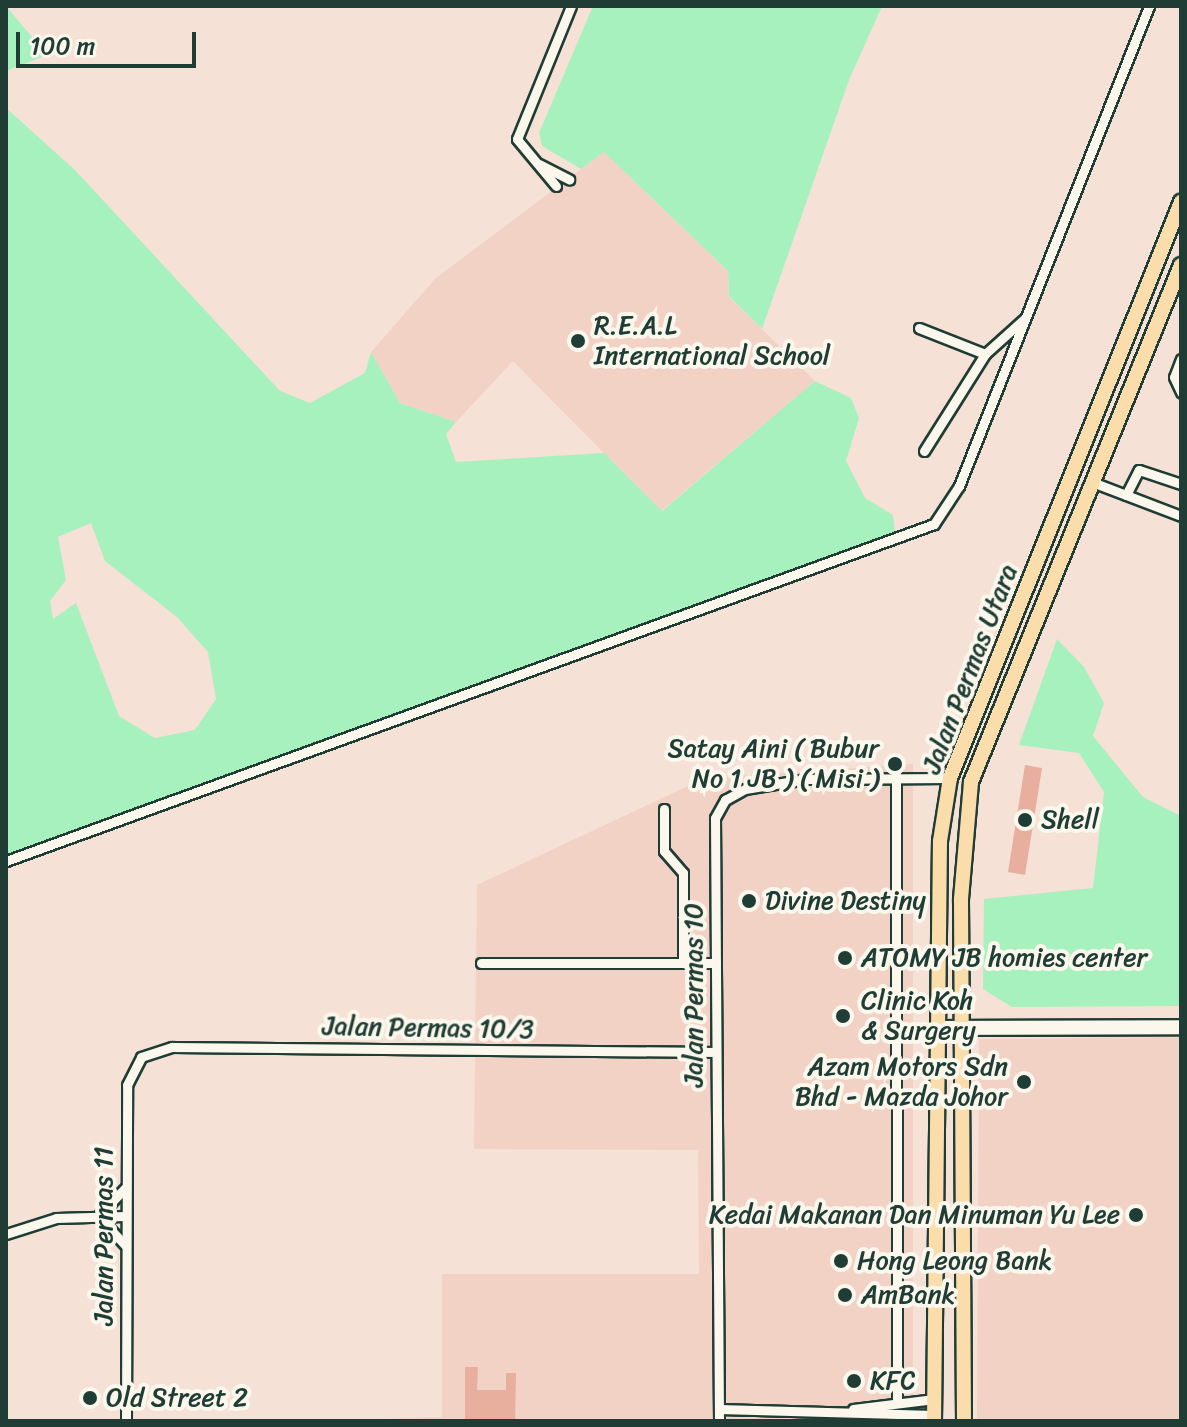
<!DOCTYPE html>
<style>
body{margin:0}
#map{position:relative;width:1187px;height:1427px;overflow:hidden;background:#f5e1d5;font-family:Sriracha,sans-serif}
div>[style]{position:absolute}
.built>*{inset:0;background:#f1d2c5}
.green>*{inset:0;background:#a7f1bf}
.building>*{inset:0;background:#e8af9f}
.roads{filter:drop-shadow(2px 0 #1f3d34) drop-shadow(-2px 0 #1f3d34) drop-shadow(0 2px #1f3d34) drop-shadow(0 -2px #1f3d34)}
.street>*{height:9px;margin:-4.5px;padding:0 4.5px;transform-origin:4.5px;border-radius:4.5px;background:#fbf7ec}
.secondary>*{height:14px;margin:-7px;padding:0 7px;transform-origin:7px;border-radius:7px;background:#fbf7ec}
.primary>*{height:14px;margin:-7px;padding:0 7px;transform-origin:7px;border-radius:7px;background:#fbddab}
.dots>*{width:22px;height:22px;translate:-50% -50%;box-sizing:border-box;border:4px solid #fbf7ec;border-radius:50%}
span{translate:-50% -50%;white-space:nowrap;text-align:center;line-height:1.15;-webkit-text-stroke:8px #fbf7ec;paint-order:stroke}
.poi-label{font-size:26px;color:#1f3d34}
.left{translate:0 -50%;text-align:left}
.right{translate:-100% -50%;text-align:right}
.street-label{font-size:26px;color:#1f3d34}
.frame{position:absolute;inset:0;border:8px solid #1f3d34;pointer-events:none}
.scale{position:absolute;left:16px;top:32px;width:180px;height:36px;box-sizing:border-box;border:4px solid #1f3d34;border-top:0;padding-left:10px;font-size:24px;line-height:28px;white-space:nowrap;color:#1f3d34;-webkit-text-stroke:6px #fbf7ec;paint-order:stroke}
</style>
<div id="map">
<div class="built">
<i style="clip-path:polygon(604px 152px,728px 271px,729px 297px,815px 381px,661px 511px,513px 361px,456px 422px,400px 403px,371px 352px,436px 278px)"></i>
<i style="clip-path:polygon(913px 764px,913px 1419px,318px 1421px,442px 1417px,442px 1274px,699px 1274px,698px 1150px,474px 1149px,477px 885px,705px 778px)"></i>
<i style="clip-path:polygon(1181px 1037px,1181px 1421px,977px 1421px,979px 1039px)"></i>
</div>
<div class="green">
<i style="clip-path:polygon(6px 6px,47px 55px,6px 71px)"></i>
<i style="clip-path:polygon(593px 6px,882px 6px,849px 80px,762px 329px,729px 296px,728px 271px,604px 152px,581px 169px,542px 146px,539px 133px)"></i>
<i style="clip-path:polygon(evenodd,6px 108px,75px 170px,280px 391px,310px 403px,365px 373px,371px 352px,400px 403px,456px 422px,446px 434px,456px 462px,604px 453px,662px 511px,815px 381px,851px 398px,859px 418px,846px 461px,865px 498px,893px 515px,895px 535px,6px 855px,6px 108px,91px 523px,105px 561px,177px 617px,208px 652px,216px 699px,195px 730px,155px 738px,119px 716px,76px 603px,53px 619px,50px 601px,66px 580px,58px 537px,91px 523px)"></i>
<i style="clip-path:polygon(1057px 639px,1084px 667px,1104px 703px,1093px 736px,1143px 797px,1181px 816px,1181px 1006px,1012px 1007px,983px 989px,984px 899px,1093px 888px,1104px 792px,1079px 753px,1019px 745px)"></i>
</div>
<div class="building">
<i style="clip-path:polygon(1025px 765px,1042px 768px,1025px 875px,1008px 872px)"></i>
<i style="clip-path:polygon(465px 1367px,478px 1367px,477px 1390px,506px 1390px,506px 1373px,516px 1373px,515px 1421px,465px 1421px)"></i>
</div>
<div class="roads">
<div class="street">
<i style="left:539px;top:164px;width:34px;rotate:27deg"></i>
<i style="left:556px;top:186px;width:61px;rotate:-129.7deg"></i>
<i style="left:517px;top:139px;width:144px;rotate:-67.9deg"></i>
<i style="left:919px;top:328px;width:71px;rotate:21.5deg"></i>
<i style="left:1181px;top:359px;width:19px;rotate:111deg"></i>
<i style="left:1174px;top:377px;width:17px;rotate:65deg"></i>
<i style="left:924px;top:451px;width:115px;rotate:-57.8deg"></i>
<i style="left:985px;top:354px;width:52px;rotate:-41.9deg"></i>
<i style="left:1092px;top:482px;width:95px;rotate:20.9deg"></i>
<i style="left:1126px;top:495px;width:28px;rotate:-63deg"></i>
<i style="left:1139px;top:470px;width:44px;rotate:18.4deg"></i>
<i style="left:896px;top:775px;width:627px;rotate:89.91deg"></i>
<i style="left:664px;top:809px;width:42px;rotate:90deg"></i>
<i style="left:664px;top:851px;width:29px;rotate:49deg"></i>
<i style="left:683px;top:873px;width:90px;rotate:90deg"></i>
<i style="left:6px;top:861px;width:987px;rotate:-19.96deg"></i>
<i style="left:934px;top:524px;width:45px;rotate:-56.7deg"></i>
<i style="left:959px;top:486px;width:516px;rotate:-68.4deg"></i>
<i style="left:481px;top:963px;width:235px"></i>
<i style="left:100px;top:1214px;width:36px;rotate:-46deg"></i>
<i style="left:98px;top:1216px;width:40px;rotate:47deg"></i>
<i style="left:6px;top:1234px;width:52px;rotate:-17.7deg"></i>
<i style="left:56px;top:1218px;width:69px;rotate:-1.7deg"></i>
<i style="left:719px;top:1409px;width:215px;rotate:1.6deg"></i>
<i style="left:853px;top:1409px;width:82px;rotate:-7deg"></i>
<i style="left:126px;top:1421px;width:336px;rotate:-89.8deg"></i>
<i style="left:127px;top:1085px;width:31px;rotate:-63deg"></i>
<i style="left:141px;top:1057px;width:33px;rotate:-18deg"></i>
<i style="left:172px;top:1047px;width:544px;rotate:0.53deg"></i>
<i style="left:719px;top:1421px;width:603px;rotate:-90.38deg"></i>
<i style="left:715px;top:818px;width:21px;rotate:-61deg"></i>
<i style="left:725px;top:800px;width:23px;rotate:-29deg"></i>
<i style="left:745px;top:789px;width:62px;rotate:-9.3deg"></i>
<i style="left:806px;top:779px;width:144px;rotate:-0.4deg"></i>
</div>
<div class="secondary">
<i style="left:938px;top:1028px;width:243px;rotate:-0.2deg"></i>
</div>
<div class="primary">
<i style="left:934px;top:1421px;width:580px;rotate:-89.41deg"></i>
<i style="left:940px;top:841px;width:64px;rotate:-81deg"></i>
<i style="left:950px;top:778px;width:621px;rotate:-68.15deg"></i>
<i style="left:964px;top:1421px;width:522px;rotate:-90.33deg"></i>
<i style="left:961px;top:899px;width:117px;rotate:-85.1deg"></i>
<i style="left:971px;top:782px;width:558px;rotate:-67.89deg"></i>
</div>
</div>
<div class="dots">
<i style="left:578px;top:341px;background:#1f3d34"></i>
<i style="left:895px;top:764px;background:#1f3d34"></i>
<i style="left:1025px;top:820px;background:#1f3d34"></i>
<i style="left:749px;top:901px;background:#1f3d34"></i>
<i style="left:845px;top:958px;background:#1f3d34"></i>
<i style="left:843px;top:1016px;background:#1f3d34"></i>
<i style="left:1024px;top:1082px;background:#1f3d34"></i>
<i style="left:1136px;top:1215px;background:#1f3d34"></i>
<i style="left:841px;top:1261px;background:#1f3d34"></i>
<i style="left:845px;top:1295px;background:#1f3d34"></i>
<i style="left:854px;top:1381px;background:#1f3d34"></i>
<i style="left:90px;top:1398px;background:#1f3d34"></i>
</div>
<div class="poi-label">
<span class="left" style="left:594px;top:341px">R.E.A.L<br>International School</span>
<span class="right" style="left:879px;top:764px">Satay Aini ( Bubur<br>No 1 JB ) ( Misi )</span>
<span class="left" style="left:1041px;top:820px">Shell</span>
<span class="left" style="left:765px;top:901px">Divine Destiny</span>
<span class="left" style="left:861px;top:958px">ATOMY JB homies center</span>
<span class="left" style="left:861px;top:1016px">Clinic Koh<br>&amp; Surgery</span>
<span class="right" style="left:1008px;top:1082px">Azam Motors Sdn<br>Bhd - Mazda Johor</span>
<span class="right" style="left:1120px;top:1215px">Kedai Makanan Dan Minuman Yu Lee</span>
<span class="left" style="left:857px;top:1261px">Hong Leong Bank</span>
<span class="left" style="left:861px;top:1295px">AmBank</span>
<span class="left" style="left:870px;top:1381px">KFC</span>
<span class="left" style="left:106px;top:1398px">Old Street 2</span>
</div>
<div class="street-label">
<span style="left:970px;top:669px;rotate:-69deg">Jalan Permas Utara</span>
<span style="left:694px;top:995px;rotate:-90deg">Jalan Permas 10</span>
<span style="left:428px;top:1028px;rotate:1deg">Jalan Permas 10/3</span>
<span style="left:104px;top:1236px;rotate:-90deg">Jalan Permas 11</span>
</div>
<div class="frame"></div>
<div class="scale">100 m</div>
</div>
